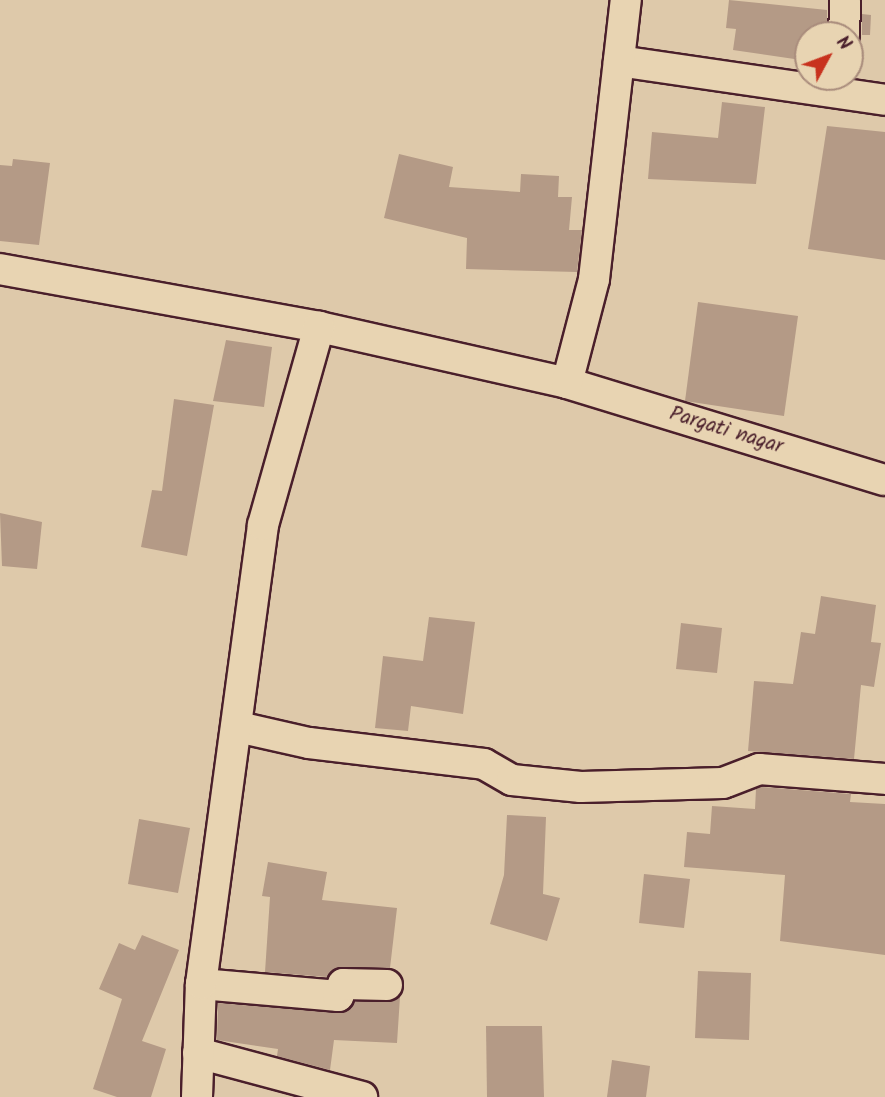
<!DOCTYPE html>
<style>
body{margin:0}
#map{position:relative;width:885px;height:1097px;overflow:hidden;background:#dec9aa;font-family:Kalam,sans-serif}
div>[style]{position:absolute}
.building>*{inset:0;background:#b49a86}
.roads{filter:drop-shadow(2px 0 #4a1f2b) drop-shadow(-2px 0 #4a1f2b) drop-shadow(0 2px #4a1f2b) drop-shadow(0 -2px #4a1f2b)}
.street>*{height:30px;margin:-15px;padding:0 15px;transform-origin:15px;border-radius:15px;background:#e8d4b2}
span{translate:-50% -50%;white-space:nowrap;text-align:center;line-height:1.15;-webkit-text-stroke:5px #e8d4b2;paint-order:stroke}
.street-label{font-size:21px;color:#4a1f2b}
.north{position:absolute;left:794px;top:21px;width:70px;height:70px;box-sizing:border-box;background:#e8d4b2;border:2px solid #a98c7c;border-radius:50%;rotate:49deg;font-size:19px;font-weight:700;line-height:28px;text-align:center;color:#4a1f2b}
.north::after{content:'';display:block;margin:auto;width:24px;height:32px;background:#c8321e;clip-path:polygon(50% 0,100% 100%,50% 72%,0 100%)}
</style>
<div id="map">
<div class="building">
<i style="clip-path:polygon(729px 0,827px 10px,827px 35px,808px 35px,808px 61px,733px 50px,736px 29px,726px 28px)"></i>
<i style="clip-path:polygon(862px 14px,871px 15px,870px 35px,862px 35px)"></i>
<i style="clip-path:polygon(722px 102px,765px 107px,756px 184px,648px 179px,652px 132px,718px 138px)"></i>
<i style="clip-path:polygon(827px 126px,885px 132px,885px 260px,808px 249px)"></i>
<i style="clip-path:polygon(399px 154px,453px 167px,449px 187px,520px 192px,521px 174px,559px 176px,558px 197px,572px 197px,569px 230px,582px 230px,577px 272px,466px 269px,467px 238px,384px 218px)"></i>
<i style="clip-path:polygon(13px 159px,50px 163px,39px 245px,0 241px,0 165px,12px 166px)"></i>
<i style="clip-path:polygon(698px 302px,798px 316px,784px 416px,685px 401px)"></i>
<i style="clip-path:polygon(226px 340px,272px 347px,264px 407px,213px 401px)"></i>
<i style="clip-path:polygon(174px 399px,214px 405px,187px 556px,141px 547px,152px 490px,162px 491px)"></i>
<i style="clip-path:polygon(0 513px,42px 522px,37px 569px,2px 566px)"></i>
<i style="clip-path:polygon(821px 596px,876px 605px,871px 642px,881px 643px,874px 687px,861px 685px,854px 759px,748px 751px,754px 681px,793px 684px,801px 632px,815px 634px)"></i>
<i style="clip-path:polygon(429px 617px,475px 622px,463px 714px,411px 706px,408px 731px,375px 728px,383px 656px,423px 661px)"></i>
<i style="clip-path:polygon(681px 623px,722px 628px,717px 673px,676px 669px)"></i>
<i style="clip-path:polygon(762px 787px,851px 794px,850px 802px,885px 804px,885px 955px,780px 941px,785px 875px,684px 867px,687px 832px,710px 834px,712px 806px,755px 809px,756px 789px)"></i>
<i style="clip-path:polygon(507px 815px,546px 817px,543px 894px,560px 898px,547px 941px,490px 924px,504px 875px)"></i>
<i style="clip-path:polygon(139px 819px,190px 828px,178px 893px,128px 884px)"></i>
<i style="clip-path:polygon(268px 862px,327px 872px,322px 900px,397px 908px,390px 968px,343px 967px,327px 977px,265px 972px,270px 897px,262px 896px)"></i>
<i style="clip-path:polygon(644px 874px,690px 879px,684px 928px,639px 923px)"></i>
<i style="clip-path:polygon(142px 935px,179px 950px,142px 1041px,166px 1049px,151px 1097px,117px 1097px,93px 1089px,122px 999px,99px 989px,119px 943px,135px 950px)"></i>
<i style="clip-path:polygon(698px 971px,751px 973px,749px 1040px,695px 1038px)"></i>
<i style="clip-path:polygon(400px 997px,397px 1043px,334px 1040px,330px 1070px,277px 1056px,278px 1049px,217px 1040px,218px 1003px,336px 1013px,355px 1002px)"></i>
<i style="clip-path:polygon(486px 1026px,542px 1026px,544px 1097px,487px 1097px)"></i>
<i style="clip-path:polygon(612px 1060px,650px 1066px,646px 1097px,607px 1097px)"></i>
</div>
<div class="roads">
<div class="street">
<i style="left:844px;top:35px;width:35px;rotate:-88deg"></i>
<i style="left:619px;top:61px;width:269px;rotate:8.3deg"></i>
<i style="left:0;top:269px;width:324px;rotate:10.3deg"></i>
<i style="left:319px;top:327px;width:254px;rotate:12.7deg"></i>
<i style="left:567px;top:383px;width:332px;rotate:17deg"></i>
<i style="left:567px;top:383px;width:107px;rotate:-75.4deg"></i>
<i style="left:594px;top:279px;width:281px;rotate:-83.5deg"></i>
<i style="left:238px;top:727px;width:73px;rotate:12.7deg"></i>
<i style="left:309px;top:743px;width:176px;rotate:6.8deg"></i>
<i style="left:484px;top:764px;width:32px;rotate:30deg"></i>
<i style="left:512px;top:780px;width:69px;rotate:5.8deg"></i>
<i style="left:581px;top:787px;width:142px;rotate:-1.6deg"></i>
<i style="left:723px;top:783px;width:39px;rotate:-21deg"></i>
<i style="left:759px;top:769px;width:126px;rotate:4.5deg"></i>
<i style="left:201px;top:984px;width:138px;rotate:5deg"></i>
<i style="left:338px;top:996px;width:13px;rotate:-67deg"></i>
<i style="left:343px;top:984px;width:44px;rotate:1.3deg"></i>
<i style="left:198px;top:1053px;width:170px;rotate:15deg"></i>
<i style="left:197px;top:1097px;width:113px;rotate:-88deg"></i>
<i style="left:201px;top:984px;width:463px;rotate:-82.3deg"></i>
<i style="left:263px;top:525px;width:206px;rotate:-74.2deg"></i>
</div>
</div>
<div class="street-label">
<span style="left:726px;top:431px;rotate:17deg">Pargati nagar</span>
</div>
<div class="north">N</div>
</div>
